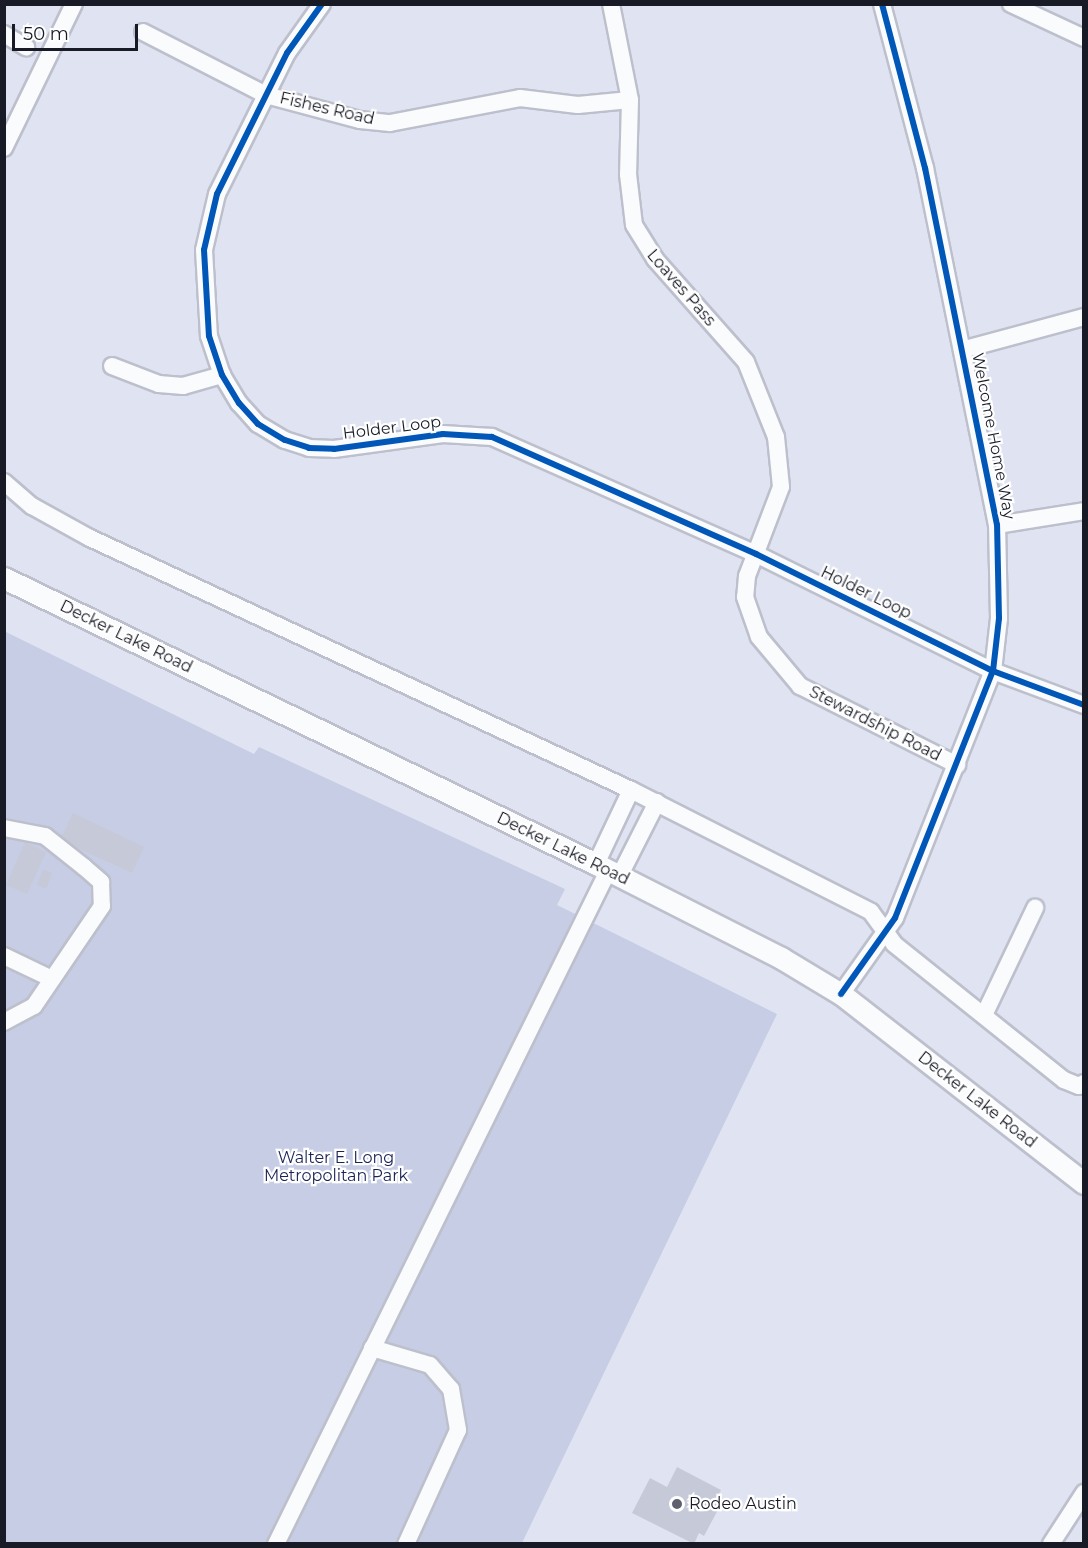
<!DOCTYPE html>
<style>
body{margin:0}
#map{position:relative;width:1088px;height:1548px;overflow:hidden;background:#e0e4f2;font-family:Montserrat,sans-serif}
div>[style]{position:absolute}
.green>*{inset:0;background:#c7cde4}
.building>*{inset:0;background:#c6cad8}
.roads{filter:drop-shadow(2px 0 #bdc0cc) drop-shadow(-2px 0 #bdc0cc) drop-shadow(0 2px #bdc0cc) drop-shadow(0 -2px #bdc0cc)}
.minor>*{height:16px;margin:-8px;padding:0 8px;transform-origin:8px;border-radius:8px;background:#fafbfd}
.major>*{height:21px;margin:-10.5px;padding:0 10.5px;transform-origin:10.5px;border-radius:10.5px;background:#fafbfd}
.cycleway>*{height:6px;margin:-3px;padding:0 3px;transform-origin:3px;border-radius:3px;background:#0057b8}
.dots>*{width:16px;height:16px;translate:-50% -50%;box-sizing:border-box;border:3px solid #fff;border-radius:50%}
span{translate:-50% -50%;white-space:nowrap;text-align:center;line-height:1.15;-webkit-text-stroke:4.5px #fff;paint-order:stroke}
.street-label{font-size:16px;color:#181b26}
.park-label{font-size:16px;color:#1b2356}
.poi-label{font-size:16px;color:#181b26}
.left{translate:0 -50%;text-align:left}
.frame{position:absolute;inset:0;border:6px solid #181b26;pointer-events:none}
.scale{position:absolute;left:12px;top:24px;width:126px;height:27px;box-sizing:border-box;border:3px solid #181b26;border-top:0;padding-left:8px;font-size:18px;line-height:21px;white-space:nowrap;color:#181b26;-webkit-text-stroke:4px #fff;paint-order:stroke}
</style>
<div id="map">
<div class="green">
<i style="clip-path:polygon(4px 631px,254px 754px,259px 747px,565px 889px,557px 905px,777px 1014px,522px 1543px,5px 1543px)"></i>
</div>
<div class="building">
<i style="clip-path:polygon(73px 813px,144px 847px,132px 873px,60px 840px)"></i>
<i style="clip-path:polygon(25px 842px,46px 852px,27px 894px,6px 885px)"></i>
<i style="clip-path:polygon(43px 869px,52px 873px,46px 889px,37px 885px)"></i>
<i style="clip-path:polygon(677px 1467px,721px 1490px,714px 1503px,720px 1506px,704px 1536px,699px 1533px,694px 1544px,632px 1513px,650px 1478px,667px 1487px)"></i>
</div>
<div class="roads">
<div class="minor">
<i style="left:322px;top:4px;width:60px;rotate:125.5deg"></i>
<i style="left:287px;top:53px;width:157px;rotate:116.4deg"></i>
<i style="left:217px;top:194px;width:57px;rotate:103.1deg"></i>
<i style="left:204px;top:250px;width:86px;rotate:86.7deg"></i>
<i style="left:209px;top:336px;width:41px;rotate:71.6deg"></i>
<i style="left:222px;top:375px;width:33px;rotate:59deg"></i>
<i style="left:239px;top:403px;width:28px;rotate:48deg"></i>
<i style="left:258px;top:424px;width:31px;rotate:31deg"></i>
<i style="left:285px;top:440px;width:25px;rotate:18deg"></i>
<i style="left:309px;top:448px;width:25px;rotate:2deg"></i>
<i style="left:334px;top:449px;width:110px;rotate:-7.8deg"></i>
<i style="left:443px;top:434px;width:49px;rotate:3.5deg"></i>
<i style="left:492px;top:437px;width:289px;rotate:23.9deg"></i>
<i style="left:756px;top:554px;width:264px;rotate:26.3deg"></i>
<i style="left:993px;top:671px;width:97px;rotate:20.5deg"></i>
<i style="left:611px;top:4px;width:98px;rotate:78.8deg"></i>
<i style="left:630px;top:100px;width:74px;rotate:91.5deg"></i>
<i style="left:628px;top:174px;width:51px;rotate:83.3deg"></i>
<i style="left:634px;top:225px;width:40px;rotate:58deg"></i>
<i style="left:655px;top:259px;width:137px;rotate:48.5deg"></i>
<i style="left:746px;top:362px;width:81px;rotate:68.2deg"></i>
<i style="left:776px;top:437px;width:50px;rotate:84.3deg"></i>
<i style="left:781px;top:487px;width:95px;rotate:110.9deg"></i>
<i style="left:747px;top:576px;width:21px;rotate:95deg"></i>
<i style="left:745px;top:597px;width:42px;rotate:70.7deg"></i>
<i style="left:759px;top:637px;width:64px;rotate:50.1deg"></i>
<i style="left:800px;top:686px;width:176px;rotate:26.7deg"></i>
<i style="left:1011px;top:4px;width:81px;rotate:25deg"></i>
<i style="left:143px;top:32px;width:138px;rotate:27.1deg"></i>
<i style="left:266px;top:95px;width:97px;rotate:14.9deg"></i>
<i style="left:360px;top:120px;width:30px;rotate:6deg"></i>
<i style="left:390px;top:123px;width:132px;rotate:-10.9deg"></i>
<i style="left:520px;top:98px;width:58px;rotate:6.9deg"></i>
<i style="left:578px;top:105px;width:52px;rotate:-5.5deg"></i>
<i style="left:4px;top:34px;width:26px;rotate:31deg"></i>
<i style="left:4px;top:148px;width:160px;rotate:-64.1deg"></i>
<i style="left:962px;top:350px;width:126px;rotate:-15.1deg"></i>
<i style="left:112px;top:366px;width:50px;rotate:21deg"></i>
<i style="left:159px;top:384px;width:24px;rotate:5deg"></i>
<i style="left:183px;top:386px;width:41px;rotate:-15.8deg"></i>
<i style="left:4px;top:482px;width:37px;rotate:41deg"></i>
<i style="left:32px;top:506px;width:66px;rotate:28.9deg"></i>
<i style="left:90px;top:538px;width:597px;rotate:24.98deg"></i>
<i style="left:631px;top:790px;width:269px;rotate:26.9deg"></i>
<i style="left:871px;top:912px;width:39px;rotate:54deg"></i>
<i style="left:894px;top:944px;width:218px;rotate:38.7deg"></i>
<i style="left:1064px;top:1080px;width:16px;rotate:22deg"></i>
<i style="left:1079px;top:1086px;width:6px;rotate:-31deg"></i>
<i style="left:997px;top:525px;width:88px;rotate:-9.1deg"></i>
<i style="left:4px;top:828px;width:42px;rotate:11deg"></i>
<i style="left:45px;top:836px;width:50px;rotate:38.5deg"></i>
<i style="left:84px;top:867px;width:23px;rotate:41deg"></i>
<i style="left:101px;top:882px;width:24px;rotate:88deg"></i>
<i style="left:102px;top:906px;width:121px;rotate:124.2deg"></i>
<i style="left:34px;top:1006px;width:34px;rotate:152deg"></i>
<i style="left:596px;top:864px;width:82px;rotate:-64.7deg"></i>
<i style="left:619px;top:877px;width:84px;rotate:-63.1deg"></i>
<i style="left:4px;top:956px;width:53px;rotate:25.6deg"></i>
<i style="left:841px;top:994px;width:93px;rotate:-54.6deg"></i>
<i style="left:895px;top:918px;width:266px;rotate:-68.4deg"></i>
<i style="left:993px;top:671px;width:53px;rotate:-83.5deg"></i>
<i style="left:999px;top:618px;width:93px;rotate:-91.2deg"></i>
<i style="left:997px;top:525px;width:364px;rotate:-101.4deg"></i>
<i style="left:925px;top:168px;width:170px;rotate:-104.7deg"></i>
<i style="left:984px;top:1015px;width:119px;rotate:-64.5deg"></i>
<i style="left:372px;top:1348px;width:60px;rotate:16.3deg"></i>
<i style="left:430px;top:1365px;width:32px;rotate:49deg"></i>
<i style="left:451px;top:1389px;width:42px;rotate:80.3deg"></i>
<i style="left:458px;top:1430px;width:125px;rotate:114.5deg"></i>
<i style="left:276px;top:1544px;width:750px;rotate:-63.74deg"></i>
<i style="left:1051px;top:1544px;width:61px;rotate:-57.1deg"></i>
</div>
<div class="major">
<i style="left:4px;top:578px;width:657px;rotate:25.79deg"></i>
<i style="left:596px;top:864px;width:208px;rotate:26.9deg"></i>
<i style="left:781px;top:958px;width:70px;rotate:31deg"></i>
<i style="left:841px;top:994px;width:308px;rotate:37.9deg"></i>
</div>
</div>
<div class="cycleway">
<i style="left:322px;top:4px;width:60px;rotate:125.5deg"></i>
<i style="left:287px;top:53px;width:157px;rotate:116.4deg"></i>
<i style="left:217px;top:194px;width:57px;rotate:103.1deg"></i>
<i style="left:204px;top:250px;width:86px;rotate:86.7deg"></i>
<i style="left:209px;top:336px;width:41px;rotate:71.6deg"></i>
<i style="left:222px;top:375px;width:33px;rotate:59deg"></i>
<i style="left:239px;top:403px;width:28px;rotate:48deg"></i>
<i style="left:258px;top:424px;width:31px;rotate:31deg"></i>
<i style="left:285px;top:440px;width:25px;rotate:18deg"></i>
<i style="left:309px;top:448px;width:25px;rotate:2deg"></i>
<i style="left:334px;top:449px;width:110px;rotate:-7.8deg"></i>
<i style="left:443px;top:434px;width:49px;rotate:3.5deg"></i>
<i style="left:492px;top:437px;width:289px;rotate:23.9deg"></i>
<i style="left:756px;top:554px;width:264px;rotate:26.3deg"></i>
<i style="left:993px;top:671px;width:97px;rotate:20.5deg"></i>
<i style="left:841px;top:994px;width:93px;rotate:-54.6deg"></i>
<i style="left:895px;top:918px;width:266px;rotate:-68.4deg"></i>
<i style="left:993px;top:671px;width:53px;rotate:-83.5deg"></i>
<i style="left:999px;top:618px;width:93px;rotate:-91.2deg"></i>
<i style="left:997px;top:525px;width:364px;rotate:-101.4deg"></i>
<i style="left:925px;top:168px;width:170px;rotate:-104.7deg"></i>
</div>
<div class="dots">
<i style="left:677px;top:1504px;background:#5e616d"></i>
</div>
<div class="street-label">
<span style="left:327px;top:109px;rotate:13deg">Fishes Road</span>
<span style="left:681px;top:288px;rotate:49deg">Loaves Pass</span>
<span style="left:392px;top:428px;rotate:-7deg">Holder Loop</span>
<span style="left:993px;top:436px;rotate:79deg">Welcome Home Way</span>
<span style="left:866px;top:593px;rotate:26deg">Holder Loop</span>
<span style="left:126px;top:637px;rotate:26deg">Decker Lake Road</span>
<span style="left:875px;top:724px;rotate:27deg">Stewardship Road</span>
<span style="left:563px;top:849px;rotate:26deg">Decker Lake Road</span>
<span style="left:977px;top:1100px;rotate:38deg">Decker Lake Road</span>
</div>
<div class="park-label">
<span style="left:336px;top:1167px">Walter E. Long<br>Metropolitan Park</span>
</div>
<div class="poi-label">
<span class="left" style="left:689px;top:1504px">Rodeo Austin</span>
</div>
<div class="frame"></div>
<div class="scale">50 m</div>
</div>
